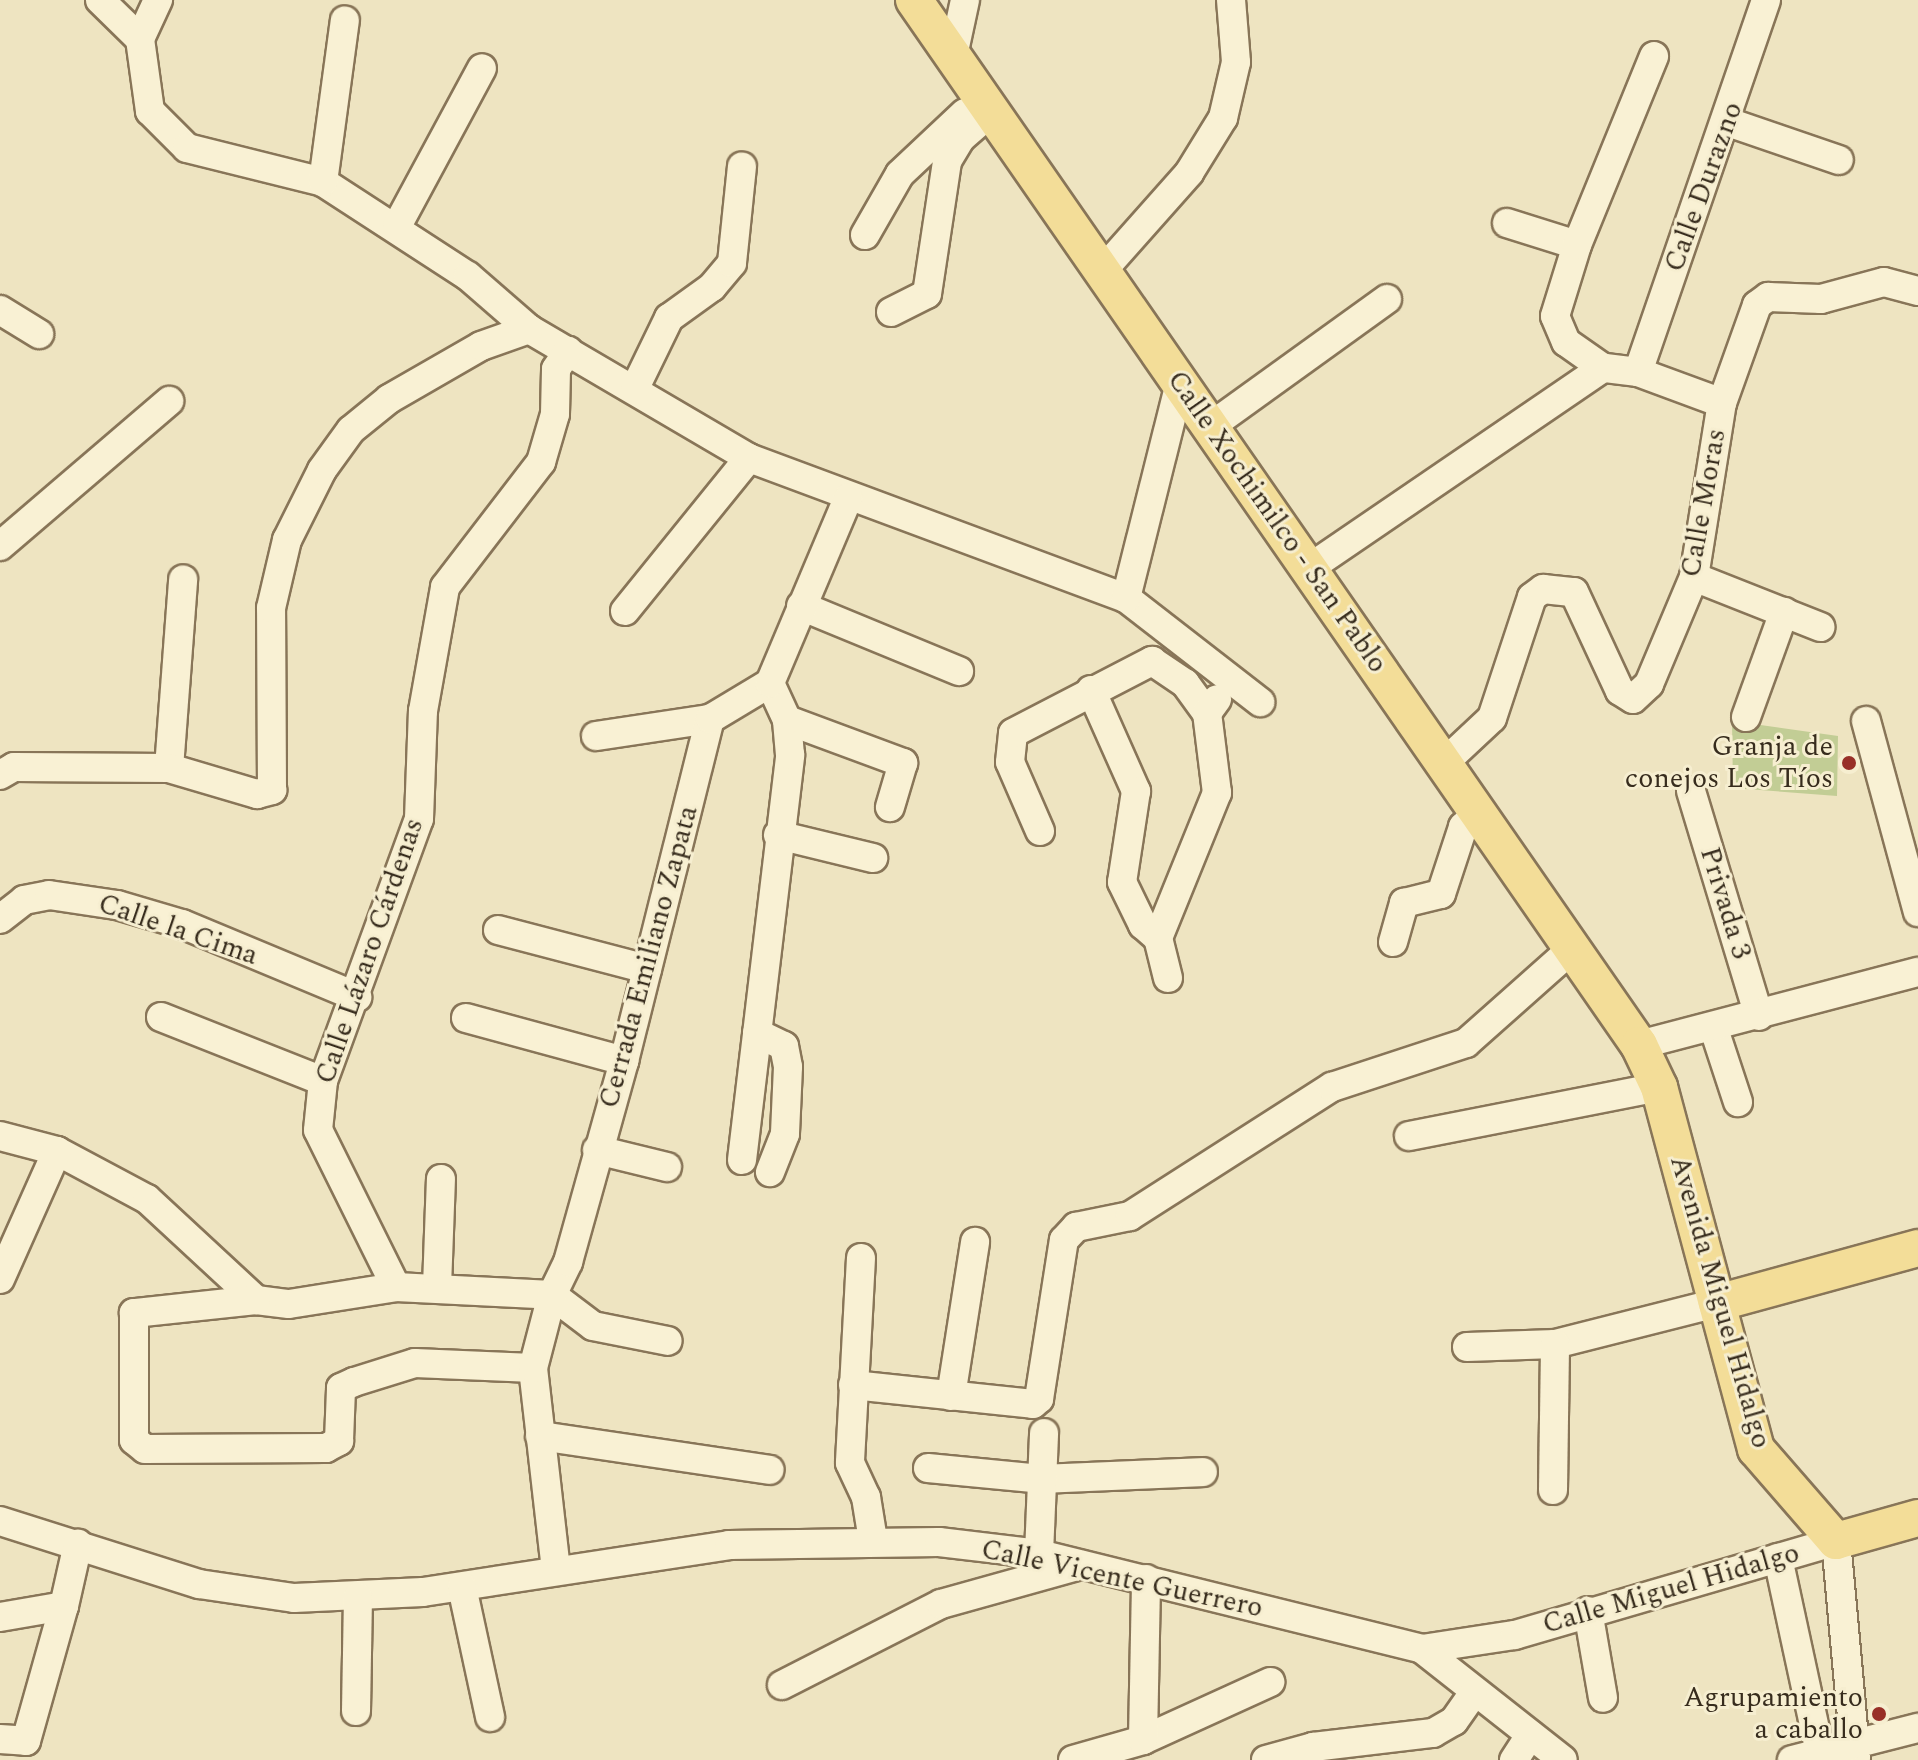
<!DOCTYPE html>
<meta charset="utf-8">
<style>
body{margin:0}
#map{position:relative;width:1918px;height:1760px;overflow:hidden;background:#eee4c1;font-family:Spectral,serif}
div>[style]{position:absolute}
.green>*{inset:0;background:#c2cd95}
.roads{filter:drop-shadow(2px 0 #887558) drop-shadow(-2px 0 #887558) drop-shadow(0 2px #887558) drop-shadow(0 -2px #887558)}
.minor>*{height:28px;margin:-14px;padding:0 14px;transform-origin:14px;border-radius:14px;background:#f9f1d4}
.major>*{height:36px;margin:-18px;padding:0 18px;transform-origin:18px;border-radius:18px;background:#f3dd98}
.dots>*{width:22px;height:22px;translate:-50% -50%;box-sizing:border-box;border:4px solid #f6eed0;border-radius:50%}
span{translate:-50% -50%;white-space:nowrap;text-align:center;line-height:1.15;-webkit-text-stroke:6px #f6eed0;paint-order:stroke}
.street-label{font-size:28px;color:#372c1d}
.poi-label{font-size:28px;color:#372c1d}
.right{translate:-100% -50%;text-align:right}
</style>
<div id="map">
<div class="green">
<i style="clip-path:polygon(1732px 721px,1838px 736px,1837px 796px,1733px 788px)"></i>
</div>
<div class="roads">
<div class="minor">
<i style="left:100px;top:0;width:56px;rotate:44.3deg"></i>
<i style="left:140px;top:39px;width:73px;rotate:82.1deg"></i>
<i style="left:150px;top:111px;width:52px;rotate:45deg"></i>
<i style="left:187px;top:148px;width:140px;rotate:14deg"></i>
<i style="left:323px;top:182px;width:173px;rotate:33deg"></i>
<i style="left:468px;top:276px;width:81px;rotate:41deg"></i>
<i style="left:529px;top:329px;width:255px;rotate:30.4deg"></i>
<i style="left:749px;top:458px;width:402px;rotate:20.4deg"></i>
<i style="left:1126px;top:598px;width:170px;rotate:37.8deg"></i>
<i style="left:140px;top:39px;width:43px;rotate:-65.2deg"></i>
<i style="left:953px;top:56px;width:57px;rotate:-77.9deg"></i>
<i style="left:1728px;top:122px;width:117px;rotate:18.9deg"></i>
<i style="left:323px;top:182px;width:163px;rotate:-82.3deg"></i>
<i style="left:1507px;top:223px;width:73px;rotate:17.4deg"></i>
<i style="left:397px;top:226px;width:179px;rotate:-61.7deg"></i>
<i style="left:865px;top:235px;width:70px;rotate:-60.2deg"></i>
<i style="left:900px;top:174px;width:89px;rotate:-43.2deg"></i>
<i style="left:1103px;top:270px;width:130px;rotate:-48.4deg"></i>
<i style="left:1189px;top:173px;width:65px;rotate:-58.3deg"></i>
<i style="left:1223px;top:118px;width:57px;rotate:-76.9deg"></i>
<i style="left:1236px;top:62px;width:62px;rotate:-94.6deg"></i>
<i style="left:0;top:310px;width:46px;rotate:31.6deg"></i>
<i style="left:891px;top:312px;width:40px;rotate:-26.6deg"></i>
<i style="left:927px;top:294px;width:134px;rotate:-81.4deg"></i>
<i style="left:947px;top:161px;width:26px;rotate:-59deg"></i>
<i style="left:960px;top:139px;width:41px;rotate:-41.1deg"></i>
<i style="left:1638px;top:372px;width:393px;rotate:-71deg"></i>
<i style="left:635px;top:388px;width:78px;rotate:-64.1deg"></i>
<i style="left:669px;top:318px;width:53px;rotate:-35.8deg"></i>
<i style="left:712px;top:287px;width:31px;rotate:-50deg"></i>
<i style="left:732px;top:263px;width:97px;rotate:-84.1deg"></i>
<i style="left:1722px;top:403px;width:104px;rotate:-70.3deg"></i>
<i style="left:1757px;top:305px;width:14px;rotate:-36deg"></i>
<i style="left:1768px;top:297px;width:53px;rotate:2.2deg"></i>
<i style="left:1821px;top:299px;width:65px;rotate:-15.1deg"></i>
<i style="left:1884px;top:282px;width:35px;rotate:15deg"></i>
<i style="left:1211px;top:426px;width:217px;rotate:-35.8deg"></i>
<i style="left:0;top:546px;width:223px;rotate:-40.6deg"></i>
<i style="left:1308px;top:569px;width:357px;rotate:-34.3deg"></i>
<i style="left:1694px;top:577px;width:136px;rotate:21.6deg"></i>
<i style="left:1126px;top:598px;width:222px;rotate:-75.9deg"></i>
<i style="left:801px;top:606px;width:171px;rotate:22.4deg"></i>
<i style="left:625px;top:611px;width:197px;rotate:-51deg"></i>
<i style="left:1091px;top:690px;width:111px;rotate:66deg"></i>
<i style="left:1136px;top:791px;width:92px;rotate:98.7deg"></i>
<i style="left:1122px;top:882px;width:48px;rotate:64deg"></i>
<i style="left:1143px;top:925px;width:20px;rotate:41deg"></i>
<i style="left:1746px;top:717px;width:112px;rotate:-70.1deg"></i>
<i style="left:787px;top:720px;width:124px;rotate:20.3deg"></i>
<i style="left:903px;top:763px;width:46px;rotate:106.5deg"></i>
<i style="left:1866px;top:721px;width:198px;rotate:74.8deg"></i>
<i style="left:596px;top:736px;width:115px;rotate:-8.5deg"></i>
<i style="left:1445px;top:762px;width:64px;rotate:-43.1deg"></i>
<i style="left:1492px;top:718px;width:127px;rotate:-71.7deg"></i>
<i style="left:1532px;top:597px;width:14px;rotate:-36deg"></i>
<i style="left:1543px;top:589px;width:31px;rotate:6deg"></i>
<i style="left:1574px;top:592px;width:109px;rotate:65.1deg"></i>
<i style="left:1620px;top:691px;width:15px;rotate:32deg"></i>
<i style="left:1633px;top:699px;width:22px;rotate:-43deg"></i>
<i style="left:1649px;top:684px;width:116px;rotate:-67.2deg"></i>
<i style="left:1694px;top:577px;width:176px;rotate:-80.9deg"></i>
<i style="left:1722px;top:403px;width:90px;rotate:-159.7deg"></i>
<i style="left:1638px;top:372px;width:35px;rotate:-173deg"></i>
<i style="left:1603px;top:368px;width:45px;rotate:-144.9deg"></i>
<i style="left:1566px;top:342px;width:28px;rotate:-113deg"></i>
<i style="left:1555px;top:316px;width:74px;rotate:-72.8deg"></i>
<i style="left:1577px;top:245px;width:204px;rotate:-67.8deg"></i>
<i style="left:169px;top:768px;width:189px;rotate:-85.7deg"></i>
<i style="left:0;top:775px;width:16px;rotate:-30deg"></i>
<i style="left:14px;top:767px;width:155px;rotate:0.4deg"></i>
<i style="left:169px;top:768px;width:92px;rotate:16.5deg"></i>
<i style="left:257px;top:794px;width:16px;rotate:-15deg"></i>
<i style="left:272px;top:790px;width:182px;rotate:-90.3deg"></i>
<i style="left:271px;top:608px;width:70px;rotate:-76.8deg"></i>
<i style="left:287px;top:540px;width:78px;rotate:-63.4deg"></i>
<i style="left:322px;top:470px;width:49px;rotate:-54.1deg"></i>
<i style="left:351px;top:430px;width:49px;rotate:-39.2deg"></i>
<i style="left:389px;top:399px;width:106px;rotate:-29.9deg"></i>
<i style="left:481px;top:346px;width:51px;rotate:-19.5deg"></i>
<i style="left:1691px;top:791px;width:235px;rotate:73.2deg"></i>
<i style="left:1040px;top:831px;width:75px;rotate:-113.5deg"></i>
<i style="left:1010px;top:762px;width:29px;rotate:-84deg"></i>
<i style="left:1013px;top:733px;width:157px;rotate:-27.4deg"></i>
<i style="left:1152px;top:661px;width:40px;rotate:34deg"></i>
<i style="left:1185px;top:683px;width:37px;rotate:54deg"></i>
<i style="left:778px;top:835px;width:98px;rotate:13.6deg"></i>
<i style="left:0;top:919px;width:31px;rotate:-38deg"></i>
<i style="left:24px;top:900px;width:25px;rotate:-11deg"></i>
<i style="left:49px;top:895px;width:69px;rotate:8.4deg"></i>
<i style="left:117px;top:905px;width:68px;rotate:16.3deg"></i>
<i style="left:182px;top:924px;width:190px;rotate:22.6deg"></i>
<i style="left:498px;top:930px;width:154px;rotate:14.7deg"></i>
<i style="left:1393px;top:942px;width:41px;rotate:-74.2deg"></i>
<i style="left:1404px;top:903px;width:38px;rotate:-14deg"></i>
<i style="left:1441px;top:894px;width:71px;rotate:-71.8deg"></i>
<i style="left:1463px;top:827px;width:17px;rotate:-45deg"></i>
<i style="left:1168px;top:978px;width:41px;rotate:-104deg"></i>
<i style="left:1158px;top:938px;width:157px;rotate:-67.9deg"></i>
<i style="left:1217px;top:793px;width:81px;rotate:-97.1deg"></i>
<i style="left:1207px;top:713px;width:17px;rotate:-54deg"></i>
<i style="left:161px;top:1017px;width:174px;rotate:21.6deg"></i>
<i style="left:466px;top:1018px;width:164px;rotate:15.2deg"></i>
<i style="left:1714px;top:1029px;width:77px;rotate:71.8deg"></i>
<i style="left:757px;top:1033px;width:30px;rotate:26deg"></i>
<i style="left:784px;top:1046px;width:21px;rotate:79deg"></i>
<i style="left:788px;top:1067px;width:67px;rotate:92.6deg"></i>
<i style="left:785px;top:1134px;width:41px;rotate:111.5deg"></i>
<i style="left:1639px;top:1045px;width:288px;rotate:-14.7deg"></i>
<i style="left:0;top:1136px;width:59px;rotate:14.7deg"></i>
<i style="left:57px;top:1151px;width:102px;rotate:28.1deg"></i>
<i style="left:147px;top:1199px;width:149px;rotate:42.8deg"></i>
<i style="left:256px;top:1300px;width:33px;rotate:7deg"></i>
<i style="left:289px;top:1304px;width:108px;rotate:-9deg"></i>
<i style="left:396px;top:1287px;width:156px;rotate:2.9deg"></i>
<i style="left:552px;top:1295px;width:51px;rotate:37.1deg"></i>
<i style="left:593px;top:1326px;width:76px;rotate:11.3deg"></i>
<i style="left:1409px;top:1136px;width:255px;rotate:-11.1deg"></i>
<i style="left:597px;top:1150px;width:72px;rotate:13.7deg"></i>
<i style="left:742px;top:1160px;width:408px;rotate:-83.2deg"></i>
<i style="left:790px;top:755px;width:35px;rotate:-95deg"></i>
<i style="left:787px;top:720px;width:41px;rotate:-114.7deg"></i>
<i style="left:861px;top:1258px;width:205px;rotate:93.1deg"></i>
<i style="left:850px;top:1463px;width:38px;rotate:65deg"></i>
<i style="left:866px;top:1497px;width:44px;rotate:80.8deg"></i>
<i style="left:0;top:1279px;width:140px;rotate:-66deg"></i>
<i style="left:396px;top:1287px;width:175px;rotate:-116.4deg"></i>
<i style="left:318px;top:1130px;width:49px;rotate:-84.2deg"></i>
<i style="left:323px;top:1081px;width:279px;rotate:-69.9deg"></i>
<i style="left:419px;top:819px;width:108px;rotate:-87.9deg"></i>
<i style="left:423px;top:711px;width:126px;rotate:-79.9deg"></i>
<i style="left:445px;top:587px;width:158px;rotate:-52.5deg"></i>
<i style="left:541px;top:462px;width:50px;rotate:-73.7deg"></i>
<i style="left:555px;top:414px;width:45px;rotate:-88.7deg"></i>
<i style="left:556px;top:369px;width:22px;rotate:-56deg"></i>
<i style="left:437px;top:1287px;width:108px;rotate:-87.9deg"></i>
<i style="left:256px;top:1300px;width:123px;rotate:173.9deg"></i>
<i style="left:134px;top:1313px;width:127px;rotate:90deg"></i>
<i style="left:134px;top:1440px;width:14px;rotate:39deg"></i>
<i style="left:145px;top:1449px;width:181px;rotate:-0.3deg"></i>
<i style="left:326px;top:1448px;width:15px;rotate:-28deg"></i>
<i style="left:339px;top:1441px;width:53px;rotate:-87.8deg"></i>
<i style="left:341px;top:1388px;width:14px;rotate:-25deg"></i>
<i style="left:354px;top:1382px;width:64px;rotate:-17.3deg"></i>
<i style="left:415px;top:1363px;width:118px;rotate:2.4deg"></i>
<i style="left:1467px;top:1347px;width:88px;rotate:-2deg"></i>
<i style="left:1555px;top:1344px;width:167px;rotate:-14.2deg"></i>
<i style="left:853px;top:1385px;width:181px;rotate:6deg"></i>
<i style="left:1033px;top:1404px;width:8px;rotate:-40deg"></i>
<i style="left:1039px;top:1399px;width:161px;rotate:-81.1deg"></i>
<i style="left:1064px;top:1240px;width:18px;rotate:-47deg"></i>
<i style="left:1076px;top:1227px;width:55px;rotate:-11.5deg"></i>
<i style="left:1130px;top:1216px;width:240px;rotate:-32.6deg"></i>
<i style="left:1332px;top:1087px;width:141px;rotate:-18.2deg"></i>
<i style="left:1466px;top:1043px;width:143px;rotate:-41.6deg"></i>
<i style="left:951px;top:1396px;width:156px;rotate:-81.1deg"></i>
<i style="left:540px;top:1436px;width:232px;rotate:8.4deg"></i>
<i style="left:928px;top:1468px;width:116px;rotate:5.5deg"></i>
<i style="left:1043px;top:1479px;width:160px;rotate:-2.5deg"></i>
<i style="left:1553px;top:1490px;width:146px;rotate:-89.2deg"></i>
<i style="left:0;top:1521px;width:209px;rotate:17.6deg"></i>
<i style="left:199px;top:1584px;width:96px;rotate:8.4deg"></i>
<i style="left:294px;top:1598px;width:129px;rotate:-2.7deg"></i>
<i style="left:423px;top:1592px;width:310px;rotate:-8.7deg"></i>
<i style="left:729px;top:1545px;width:210px;rotate:-0.8deg"></i>
<i style="left:939px;top:1542px;width:101px;rotate:6.8deg"></i>
<i style="left:1039px;top:1554px;width:395px;rotate:13.9deg"></i>
<i style="left:1422px;top:1649px;width:179px;rotate:38.2deg"></i>
<i style="left:1039px;top:1554px;width:121px;rotate:-87.6deg"></i>
<i style="left:1778px;top:1558px;width:199px;rotate:77.8deg"></i>
<i style="left:556px;top:1570px;width:203px;rotate:-96.5deg"></i>
<i style="left:533px;top:1368px;width:75px;rotate:-75.4deg"></i>
<i style="left:552px;top:1295px;width:37px;rotate:-64deg"></i>
<i style="left:568px;top:1262px;width:209px;rotate:-74.4deg"></i>
<i style="left:624px;top:1061px;width:353px;rotate:-75.9deg"></i>
<i style="left:710px;top:719px;width:70px;rotate:-31deg"></i>
<i style="left:770px;top:683px;width:201px;rotate:-67.1deg"></i>
<i style="left:462px;top:1587px;width:133px;rotate:77.8deg"></i>
<i style="left:1588px;top:1611px;width:88px;rotate:80.2deg"></i>
<i style="left:0;top:1617px;width:65px;rotate:-9.8deg"></i>
<i style="left:64px;top:1606px;width:64px;rotate:-77.3deg"></i>
<i style="left:1422px;top:1649px;width:94px;rotate:-8.6deg"></i>
<i style="left:1515px;top:1635px;width:334px;rotate:-16.3deg"></i>
<i style="left:1836px;top:1541px;width:220px;rotate:84.8deg"></i>
<i style="left:782px;top:1685px;width:178px;rotate:-27deg"></i>
<i style="left:941px;top:1604px;width:145px;rotate:-15.6deg"></i>
<i style="left:356px;top:1711px;width:114px;rotate:-89deg"></i>
<i style="left:0;top:1739px;width:26px;rotate:4deg"></i>
<i style="left:1143px;top:1740px;width:140px;rotate:-24.5deg"></i>
<i style="left:26px;top:1741px;width:140px;rotate:-74.3deg"></i>
<i style="left:1073px;top:1760px;width:73px;rotate:-15.9deg"></i>
<i style="left:1143px;top:1740px;width:161px;rotate:-88.9deg"></i>
<i style="left:1266px;top:1760px;width:49px;rotate:-15.5deg"></i>
<i style="left:1313px;top:1747px;width:121px;rotate:-6.7deg"></i>
<i style="left:1433px;top:1733px;width:24px;rotate:-30deg"></i>
<i style="left:1454px;top:1721px;width:33px;rotate:-55deg"></i>
<i style="left:1514px;top:1760px;width:30px;rotate:-57deg"></i>
<i style="left:1792px;top:1760px;width:130px;rotate:-14.3deg"></i>
</div>
<div class="major">
<i style="left:914px;top:0;width:1272px;rotate:55.25deg"></i>
<i style="left:1639px;top:1045px;width:47px;rotate:64.5deg"></i>
<i style="left:1659px;top:1087px;width:375px;rotate:75deg"></i>
<i style="left:1756px;top:1449px;width:122px;rotate:49deg"></i>
<i style="left:1836px;top:1541px;width:85px;rotate:-15.7deg"></i>
<i style="left:1717px;top:1303px;width:208px;rotate:-15.3deg"></i>
</div>
</div>
<div class="dots">
<i style="left:1849px;top:763px;background:#982f27"></i>
<i style="left:1879px;top:1714px;background:#982f27"></i>
</div>
<div class="street-label">
<span style="left:1704px;top:187px;rotate:-70deg">Calle Durazno</span>
<span style="left:1704px;top:503px;rotate:-80deg">Calle Moras</span>
<span style="left:1277px;top:522px;rotate:55deg">Calle Xochimilco - San Pablo</span>
<span style="left:1725px;top:903px;rotate:73deg">Privada 3</span>
<span style="left:178px;top:930px;rotate:19deg">Calle la Cima</span>
<span style="left:370px;top:951px;rotate:-71deg">Calle Lázaro Cárdenas</span>
<span style="left:649px;top:957px;rotate:-75deg">Cerrada Emiliano Zapata</span>
<span style="left:1720px;top:1302px;rotate:74deg">Avenida Miguel Hidalgo</span>
<span style="left:1122px;top:1579px;rotate:12deg">Calle Vicente Guerrero</span>
<span style="left:1671px;top:1589px;rotate:-16deg">Calle Miguel Hidalgo</span>
</div>
<div class="poi-label">
<span class="right" style="left:1833px;top:763px">Granja de<br>conejos Los Tíos</span>
<span class="right" style="left:1863px;top:1714px">Agrupamiento<br>a caballo</span>
</div>
</div>
